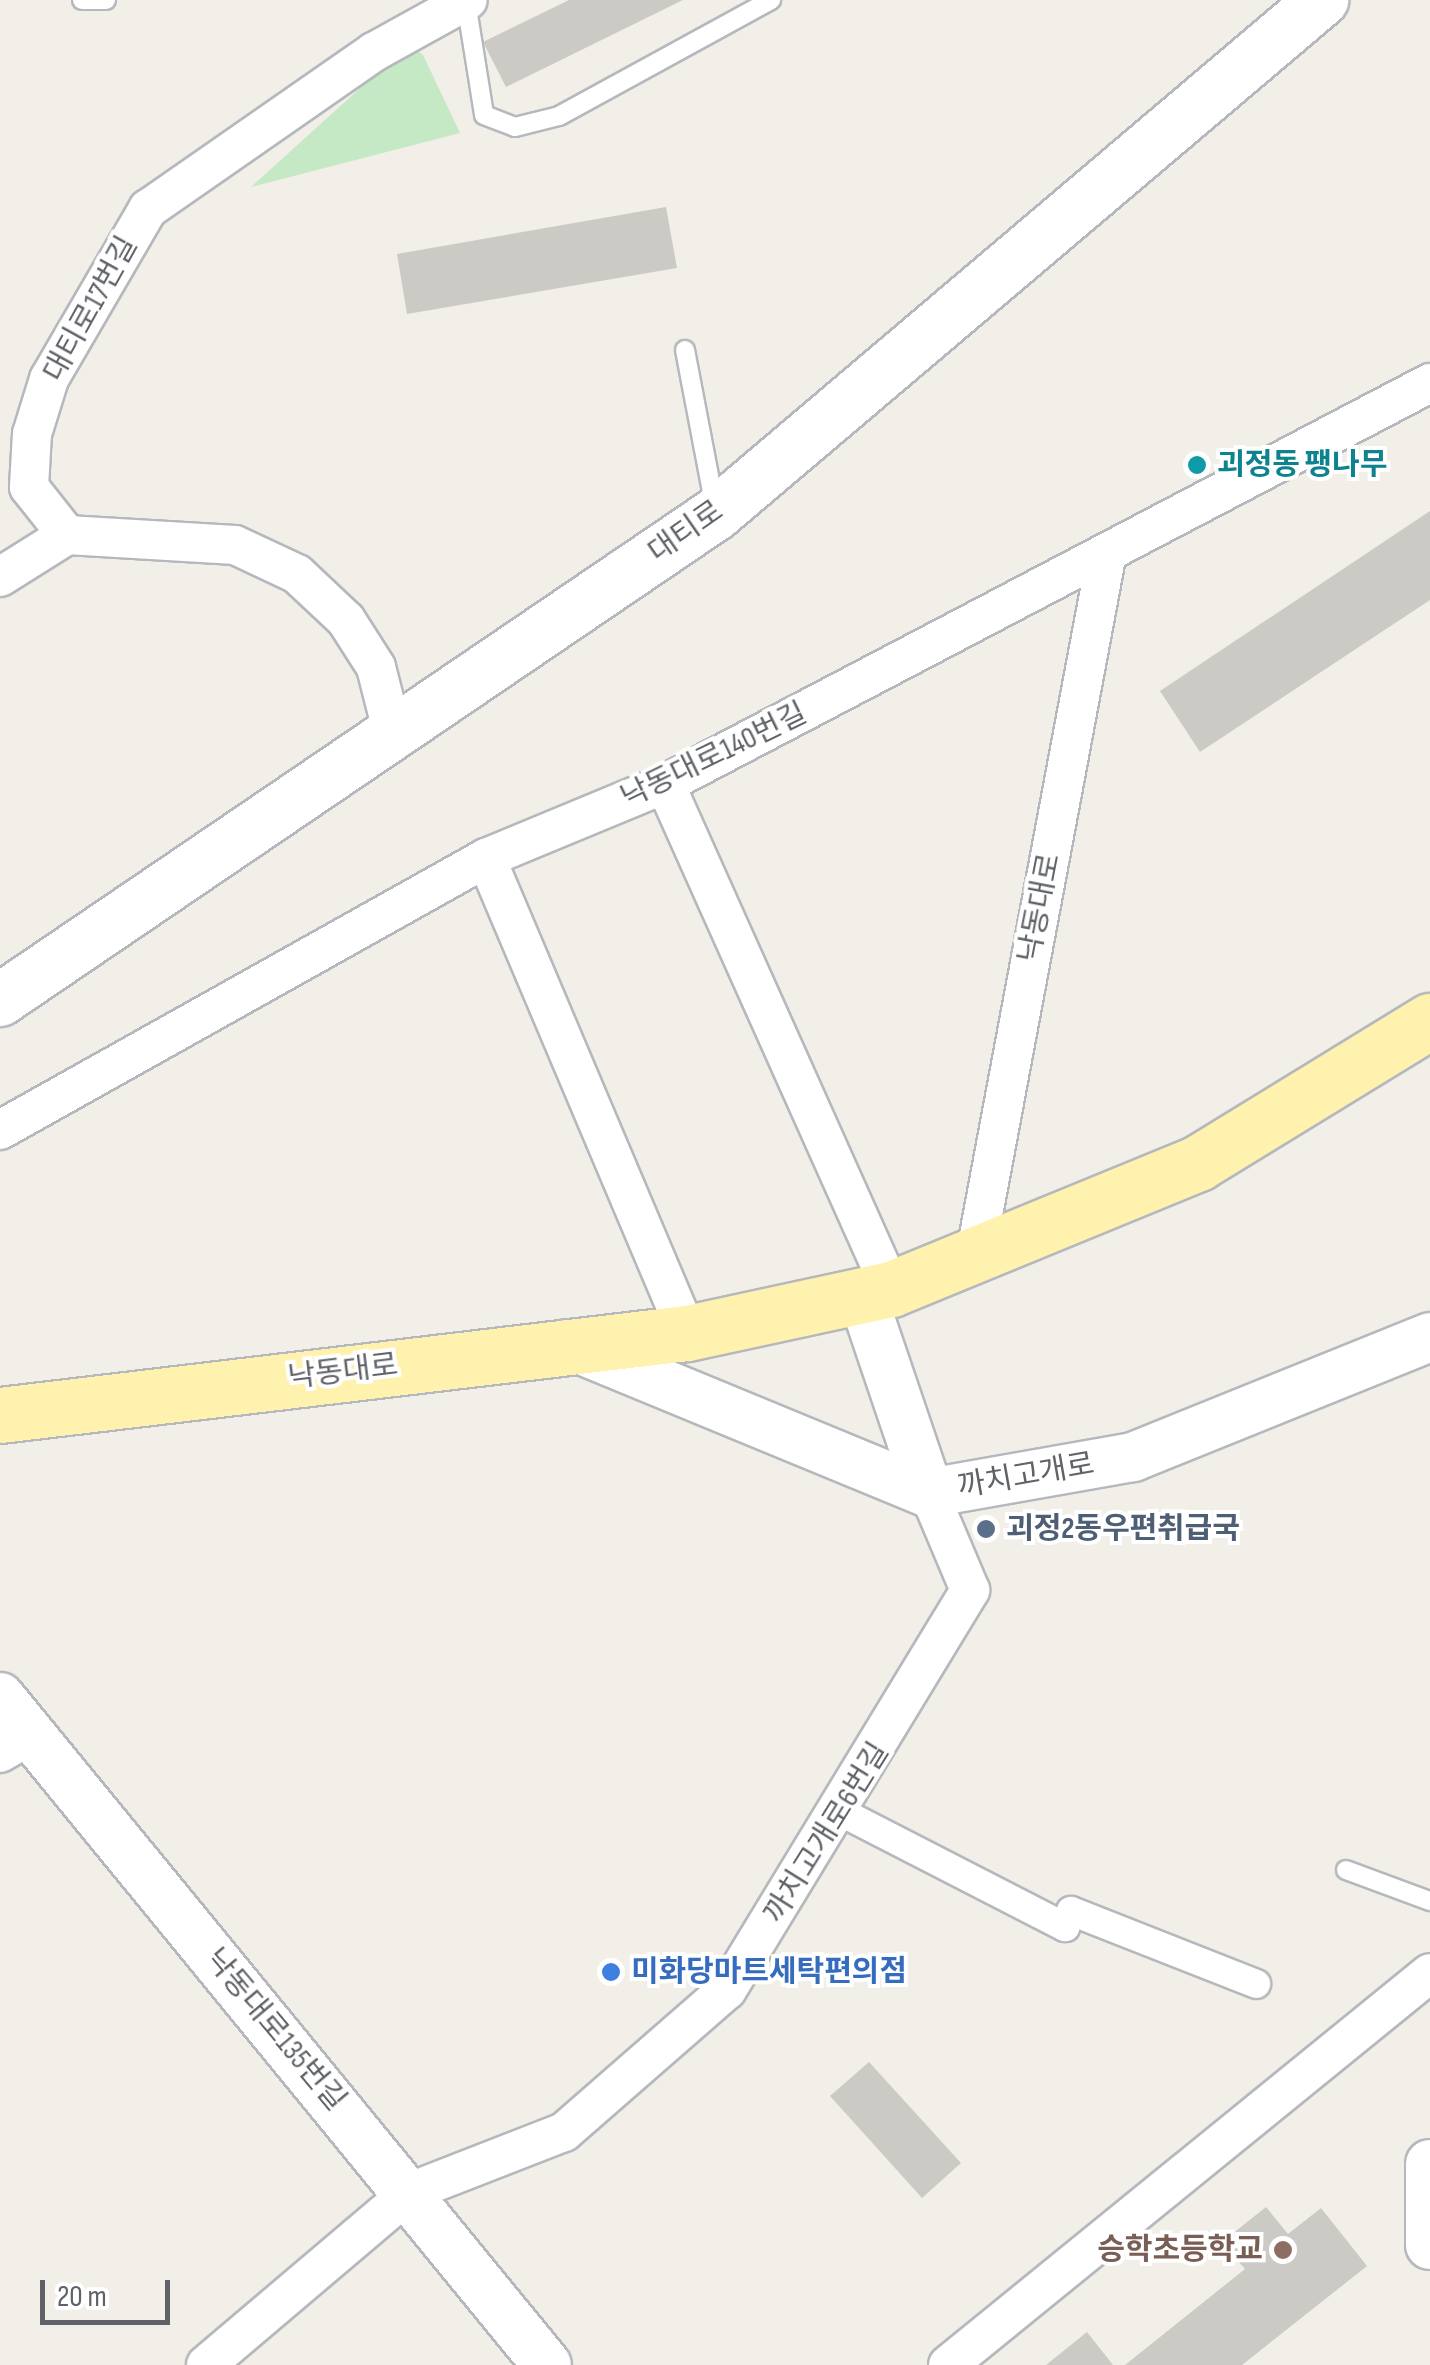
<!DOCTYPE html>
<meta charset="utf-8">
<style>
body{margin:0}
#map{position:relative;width:1430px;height:2365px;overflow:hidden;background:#f1efe8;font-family:"Sofia Sans Condensed","Noto Sans KR",sans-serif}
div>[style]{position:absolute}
.green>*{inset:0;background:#c5e8c5}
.building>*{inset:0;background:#cccac5}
.roads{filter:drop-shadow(2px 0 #b5b8bc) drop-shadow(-2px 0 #b5b8bc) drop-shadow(0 2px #b5b8bc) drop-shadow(0 -2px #b5b8bc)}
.service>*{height:18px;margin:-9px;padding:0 9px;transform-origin:9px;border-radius:9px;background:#fff}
.pedestrian>*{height:28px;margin:-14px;padding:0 14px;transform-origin:14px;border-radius:14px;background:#fff}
.minor>*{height:38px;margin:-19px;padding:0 19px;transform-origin:19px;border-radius:19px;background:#fff}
.tertiary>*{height:48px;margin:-24px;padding:0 24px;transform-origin:24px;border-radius:24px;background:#fff}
.secondary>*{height:52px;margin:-26px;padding:0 26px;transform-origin:26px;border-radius:26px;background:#fff}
.primary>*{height:55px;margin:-27.5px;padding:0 27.5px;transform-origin:27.5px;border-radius:27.5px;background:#fff2af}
.dots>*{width:28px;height:28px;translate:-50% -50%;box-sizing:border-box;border:5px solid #fff;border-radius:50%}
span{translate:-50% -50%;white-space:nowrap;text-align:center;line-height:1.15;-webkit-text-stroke:8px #fff;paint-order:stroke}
.street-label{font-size:30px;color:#5f6368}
.culture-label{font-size:30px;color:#0d838f;font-weight:700}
.left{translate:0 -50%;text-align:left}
.service-label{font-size:30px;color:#4e5e75;font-weight:700}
.shop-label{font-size:30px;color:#366cbe;font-weight:700}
.education-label{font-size:30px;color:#785e54;font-weight:700}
.right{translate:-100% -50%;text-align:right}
.scale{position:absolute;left:40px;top:2280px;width:130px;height:45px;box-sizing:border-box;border:5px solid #5f6368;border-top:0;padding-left:12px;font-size:30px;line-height:35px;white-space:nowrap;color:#5f6368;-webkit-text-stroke:8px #fff;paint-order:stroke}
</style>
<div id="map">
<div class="green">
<i style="clip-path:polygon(409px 44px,423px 55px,460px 133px,251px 187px)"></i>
</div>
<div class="building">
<i style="clip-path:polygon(569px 0,683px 0,506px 87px,483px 42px)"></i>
<i style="clip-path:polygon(666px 207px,677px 268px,407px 314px,397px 254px)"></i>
<i style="clip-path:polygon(1430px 511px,1430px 600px,1200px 752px,1160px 691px)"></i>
<i style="clip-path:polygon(869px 2062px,961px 2163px,922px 2198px,830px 2096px)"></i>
<i style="clip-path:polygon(1266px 2207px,1288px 2234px,1321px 2208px,1367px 2266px,1242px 2365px,1125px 2365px,1245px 2269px,1222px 2242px)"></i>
<i style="clip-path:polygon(1087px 2332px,1113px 2365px,1046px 2365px)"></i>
</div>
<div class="roads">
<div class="service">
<i style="left:82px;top:0;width:24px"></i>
<i style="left:466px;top:2px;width:114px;rotate:80.9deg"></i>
<i style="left:484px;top:115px;width:33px;rotate:21deg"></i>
<i style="left:515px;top:127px;width:45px;rotate:-14deg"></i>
<i style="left:559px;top:116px;width:242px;rotate:-28.7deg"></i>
<i style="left:685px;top:350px;width:161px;rotate:79.2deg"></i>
<i style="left:1346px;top:1870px;width:90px;rotate:20.3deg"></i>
</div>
<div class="pedestrian">
<i style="left:843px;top:1813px;width:250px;rotate:27.2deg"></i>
<i style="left:1065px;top:1927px;width:17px;rotate:-69deg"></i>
<i style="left:1071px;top:1911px;width:199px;rotate:21.5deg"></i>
</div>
<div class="minor">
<i style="left:0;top:577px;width:79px;rotate:-32.1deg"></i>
<i style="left:392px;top:730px;width:65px;rotate:-104.3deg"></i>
<i style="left:376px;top:667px;width:56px;rotate:-122.6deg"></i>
<i style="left:346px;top:620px;width:67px;rotate:-136.8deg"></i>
<i style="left:297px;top:574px;width:68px;rotate:-154.9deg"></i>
<i style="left:235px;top:545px;width:168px;rotate:-176.6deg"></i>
<i style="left:67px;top:535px;width:61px;rotate:-128.4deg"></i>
<i style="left:29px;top:487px;width:53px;rotate:-86.8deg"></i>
<i style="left:32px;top:434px;width:58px;rotate:-72.8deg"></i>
<i style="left:49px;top:379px;width:197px;rotate:-59.8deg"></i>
<i style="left:148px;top:209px;width:275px;rotate:-34.8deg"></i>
<i style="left:374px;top:52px;width:107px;rotate:-29deg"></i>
<i style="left:665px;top:784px;width:553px;rotate:65.89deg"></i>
<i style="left:486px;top:858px;width:516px;rotate:67.06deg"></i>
<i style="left:0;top:1130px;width:557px;rotate:-29.23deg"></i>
<i style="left:486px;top:858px;width:194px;rotate:-22.5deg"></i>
<i style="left:665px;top:784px;width:864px;rotate:-27.66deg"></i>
<i style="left:975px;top:1257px;width:711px;rotate:-79.39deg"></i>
<i style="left:0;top:1753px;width:34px;rotate:-30deg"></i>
<i style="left:206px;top:2365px;width:267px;rotate:-40.3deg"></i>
<i style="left:410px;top:2192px;width:165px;rotate:-21.3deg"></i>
<i style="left:564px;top:2132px;width:216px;rotate:-41.1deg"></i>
<i style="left:727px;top:1990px;width:468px;rotate:-58.7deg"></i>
<i style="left:970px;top:1590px;width:105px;rotate:-112.9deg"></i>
<i style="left:948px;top:2365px;width:621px;rotate:-39.12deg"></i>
</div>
<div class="tertiary">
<i style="left:862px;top:1295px;width:209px;rotate:71.3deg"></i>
<i style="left:567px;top:1344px;width:391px;rotate:22.4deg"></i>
<i style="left:929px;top:1493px;width:207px;rotate:-10deg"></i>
<i style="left:1133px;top:1457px;width:320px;rotate:-22deg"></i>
<i style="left:0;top:1697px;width:863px;rotate:50.69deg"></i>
<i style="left:1430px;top:2164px;width:81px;rotate:90deg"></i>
</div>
<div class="secondary">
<i style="left:0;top:1000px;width:865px;rotate:-34.17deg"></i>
<i style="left:716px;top:514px;width:795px;rotate:-40.3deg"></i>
</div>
<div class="primary">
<i style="left:0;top:1415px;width:692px;rotate:-6.81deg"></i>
<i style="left:687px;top:1333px;width:209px;rotate:-12.2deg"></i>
<i style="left:891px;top:1289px;width:332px;rotate:-22.3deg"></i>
<i style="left:1198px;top:1163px;width:272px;rotate:-31.5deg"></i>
</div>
</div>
<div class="dots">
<i style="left:1197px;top:465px;background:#0f9aa8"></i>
<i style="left:986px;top:1529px;background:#5c6f8a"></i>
<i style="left:611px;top:1972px;background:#3f7fe0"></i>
<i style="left:1283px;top:2250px;background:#8d6e63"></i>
</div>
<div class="street-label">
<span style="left:91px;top:309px;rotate:-61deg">대티로17번길</span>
<span style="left:686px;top:532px;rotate:-35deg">대티로</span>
<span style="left:714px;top:756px;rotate:-26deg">낙동대로140번길</span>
<span style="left:1040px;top:908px;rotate:-79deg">낙동대로</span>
<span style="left:343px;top:1372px;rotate:-7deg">낙동대로</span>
<span style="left:1026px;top:1476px;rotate:-10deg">까치고개로</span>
<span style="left:827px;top:1833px;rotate:-58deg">까치고개로6번길</span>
<span style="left:275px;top:2030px;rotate:50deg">낙동대로135번길</span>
</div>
<div class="culture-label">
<span class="left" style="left:1217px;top:465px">괴정동 팽나무</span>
</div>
<div class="service-label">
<span class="left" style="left:1006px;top:1529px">괴정2동우편취급국</span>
</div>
<div class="shop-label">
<span class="left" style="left:631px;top:1972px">미화당마트세탁편의점</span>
</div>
<div class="education-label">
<span class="right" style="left:1263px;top:2250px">승학초등학교</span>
</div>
<div class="scale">20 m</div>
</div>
